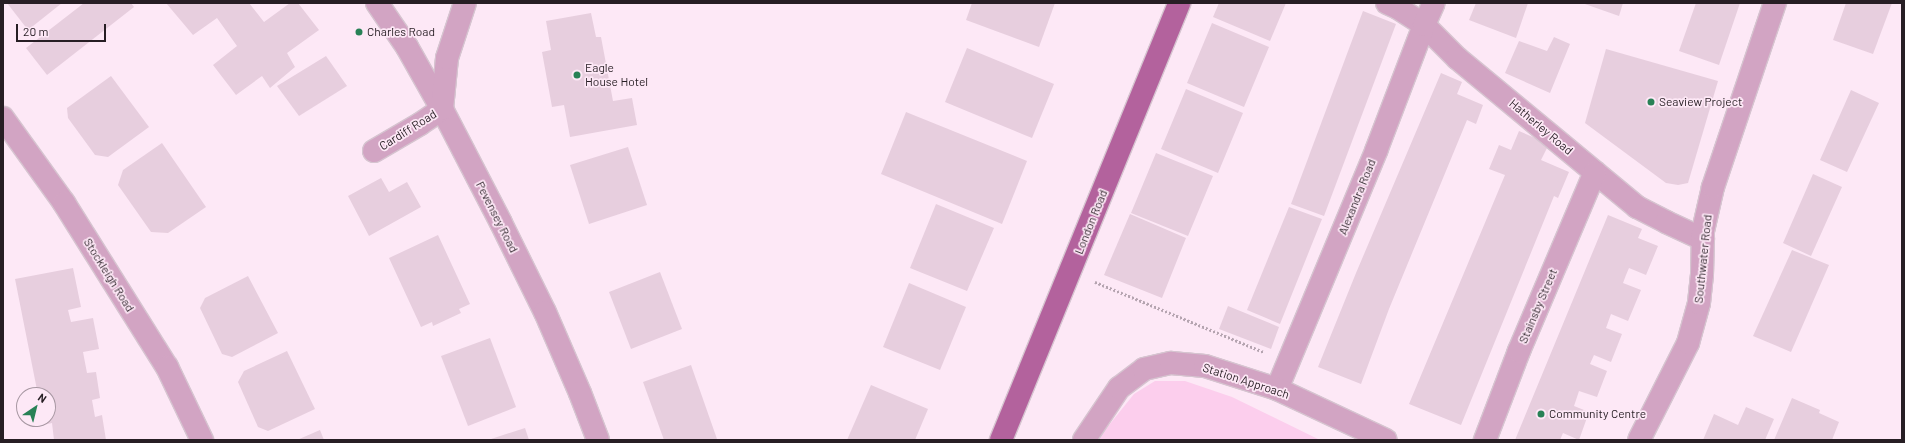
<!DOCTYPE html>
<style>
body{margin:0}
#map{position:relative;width:1905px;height:443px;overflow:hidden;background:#fde8f6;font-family:Barlow,sans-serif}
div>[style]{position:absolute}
.green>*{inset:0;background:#fcceed}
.building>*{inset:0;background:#e7cede}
.path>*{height:2.5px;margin-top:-1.25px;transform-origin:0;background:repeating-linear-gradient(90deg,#b5a4b0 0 2px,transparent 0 4px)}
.roads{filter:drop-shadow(1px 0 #d6c4d0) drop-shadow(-1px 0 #d6c4d0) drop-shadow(0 1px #d6c4d0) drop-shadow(0 -1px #d6c4d0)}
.street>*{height:22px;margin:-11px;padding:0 11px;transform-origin:11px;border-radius:11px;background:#d2a4c3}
.primary>*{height:22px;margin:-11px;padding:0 11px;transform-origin:11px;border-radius:11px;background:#b3629d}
.dots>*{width:11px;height:11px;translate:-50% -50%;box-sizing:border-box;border:2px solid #fde8f6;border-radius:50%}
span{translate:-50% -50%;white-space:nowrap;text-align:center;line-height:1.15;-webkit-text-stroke:3.5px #fde8f6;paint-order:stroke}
.poi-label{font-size:12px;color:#271e24}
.left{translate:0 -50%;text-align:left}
.street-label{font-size:12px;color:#271e24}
.frame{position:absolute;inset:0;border:4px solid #271e24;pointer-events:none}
.north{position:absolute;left:16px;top:387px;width:40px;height:40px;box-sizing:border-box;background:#fde8f6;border:1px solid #a797a2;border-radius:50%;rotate:35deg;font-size:11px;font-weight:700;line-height:16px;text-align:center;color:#271e24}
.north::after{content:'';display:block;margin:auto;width:14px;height:18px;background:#288156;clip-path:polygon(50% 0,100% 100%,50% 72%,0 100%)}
.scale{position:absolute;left:16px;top:24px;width:90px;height:18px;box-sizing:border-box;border:2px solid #271e24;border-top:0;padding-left:5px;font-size:12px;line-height:14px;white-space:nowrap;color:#271e24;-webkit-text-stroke:3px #fde8f6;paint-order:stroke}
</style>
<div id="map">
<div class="green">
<i style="clip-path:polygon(1155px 381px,1185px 381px,1232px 397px,1320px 440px,1097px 440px,1134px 394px)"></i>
</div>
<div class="building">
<i style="clip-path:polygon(7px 3px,62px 3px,28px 30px)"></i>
<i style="clip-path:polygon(84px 3px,131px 3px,134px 7px,47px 75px,26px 48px)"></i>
<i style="clip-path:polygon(166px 3px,249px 3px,264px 22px,290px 3px,298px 3px,319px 30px,287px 53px,295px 67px,270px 88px,262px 76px,236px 95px,213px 65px,237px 46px,217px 18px,193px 35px)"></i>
<i style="clip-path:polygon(972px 3px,1055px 3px,1039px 47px,966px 20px)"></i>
<i style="clip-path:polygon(1219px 3px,1286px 3px,1270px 41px,1213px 17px)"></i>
<i style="clip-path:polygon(1476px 3px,1528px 3px,1516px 38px,1469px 20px)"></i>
<i style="clip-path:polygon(1582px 3px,1623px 3px,1619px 16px)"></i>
<i style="clip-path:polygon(1696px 3px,1740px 3px,1719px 65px,1679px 51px)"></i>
<i style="clip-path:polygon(1846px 3px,1892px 3px,1873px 54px,1833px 40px)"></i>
<i style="clip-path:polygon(1363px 11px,1396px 24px,1324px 216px,1291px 204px)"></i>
<i style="clip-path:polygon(591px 13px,596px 37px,601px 37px,613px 101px,632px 98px,637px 125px,570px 137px,564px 105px,552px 107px,542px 52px,551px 50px,546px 21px)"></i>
<i style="clip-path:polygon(1212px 23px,1269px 47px,1244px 107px,1187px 83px)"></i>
<i style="clip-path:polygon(1554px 37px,1570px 44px,1550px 93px,1505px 73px,1519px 41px,1547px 51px)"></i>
<i style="clip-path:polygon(967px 48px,1054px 84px,1032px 138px,945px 102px)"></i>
<i style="clip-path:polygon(1606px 49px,1718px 81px,1688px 183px,1678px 185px,1666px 183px,1585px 123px)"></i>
<i style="clip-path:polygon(326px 56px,347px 86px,299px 116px,277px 86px)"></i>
<i style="clip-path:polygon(1441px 73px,1462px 82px,1457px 94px,1483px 105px,1476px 124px,1467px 120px,1389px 309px,1361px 384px,1318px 367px,1356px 273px)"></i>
<i style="clip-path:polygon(111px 76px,149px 127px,108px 157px,95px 155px,68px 118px,67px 108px)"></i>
<i style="clip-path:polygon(1186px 89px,1243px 113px,1218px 173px,1161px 149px)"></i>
<i style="clip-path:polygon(1851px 90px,1879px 103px,1847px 172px,1820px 160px)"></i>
<i style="clip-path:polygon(906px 112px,1027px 161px,1002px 224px,881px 174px)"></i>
<i style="clip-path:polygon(1519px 131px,1549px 144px,1541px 160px,1569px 172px,1558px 198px,1554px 196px,1461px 425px,1409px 404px,1505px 175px,1489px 169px,1499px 145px,1511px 150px)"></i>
<i style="clip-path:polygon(162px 143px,206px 207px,168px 233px,151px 232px,118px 185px,123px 170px)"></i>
<i style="clip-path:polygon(628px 147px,647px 205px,589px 224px,570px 165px)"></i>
<i style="clip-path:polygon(1156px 153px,1213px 176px,1188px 236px,1131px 213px)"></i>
<i style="clip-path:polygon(1813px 174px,1842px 187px,1811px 256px,1783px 243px)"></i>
<i style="clip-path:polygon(381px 178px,389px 192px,407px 182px,421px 207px,369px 236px,348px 196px)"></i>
<i style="clip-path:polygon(936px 204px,994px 228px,967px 291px,910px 268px)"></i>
<i style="clip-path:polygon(1289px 207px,1322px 219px,1280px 324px,1247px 310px)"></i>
<i style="clip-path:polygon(1130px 214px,1186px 238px,1162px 298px,1104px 275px)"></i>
<i style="clip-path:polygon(1608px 215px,1642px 229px,1638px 238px,1658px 246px,1646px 275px,1629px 268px,1626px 275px,1623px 283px,1641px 290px,1628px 321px,1611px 314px,1606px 328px,1622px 334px,1611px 362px,1594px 355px,1590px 364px,1607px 371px,1597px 397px,1579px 391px,1574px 406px,1589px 412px,1579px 440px,1563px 433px,1560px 440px,1515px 440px)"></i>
<i style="clip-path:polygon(438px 235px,470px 304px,459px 309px,461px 313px,433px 326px,432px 322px,421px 327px,389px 258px)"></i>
<i style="clip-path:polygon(1792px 250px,1829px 265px,1791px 352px,1753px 336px)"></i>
<i style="clip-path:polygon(73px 268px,81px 307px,68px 310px,71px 322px,93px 318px,99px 349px,83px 352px,87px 373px,96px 372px,100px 398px,92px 400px,95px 417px,102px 415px,106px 440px,54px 440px,52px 423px,43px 425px,42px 419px,48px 419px,48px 395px,38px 395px,15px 279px)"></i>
<i style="clip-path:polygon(660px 272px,682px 329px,631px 349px,609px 292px)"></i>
<i style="clip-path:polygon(248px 276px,278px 333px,232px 357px,222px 354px,200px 308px,205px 298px)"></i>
<i style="clip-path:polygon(909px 283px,966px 307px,940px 370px,883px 347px)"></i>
<i style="clip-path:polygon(1228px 306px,1279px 327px,1271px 349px,1219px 329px)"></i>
<i style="clip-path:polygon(490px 338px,516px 407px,468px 426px,441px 356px)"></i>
<i style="clip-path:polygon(287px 351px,315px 409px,268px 431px,258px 427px,238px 382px,244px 371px)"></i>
<i style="clip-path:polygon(691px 365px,717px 439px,664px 440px,643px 382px)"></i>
<i style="clip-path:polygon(871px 385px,928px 409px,915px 440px,847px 440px)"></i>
<i style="clip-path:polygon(1792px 398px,1820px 410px,1819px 413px,1839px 422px,1832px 440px,1774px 440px)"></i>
<i style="clip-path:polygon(1746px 407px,1774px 419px,1765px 440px,1703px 440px,1714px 414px,1738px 425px)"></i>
<i style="clip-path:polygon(525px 428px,529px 440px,488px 440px)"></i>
<i style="clip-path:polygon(320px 430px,324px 440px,297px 440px)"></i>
</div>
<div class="path">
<i style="left:1095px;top:282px;width:183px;rotate:22.5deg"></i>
</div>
<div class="roads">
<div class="street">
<i style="left:377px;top:3px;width:53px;rotate:55.7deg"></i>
<i style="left:407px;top:47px;width:71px;rotate:60.6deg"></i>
<i style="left:442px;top:109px;width:128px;rotate:62.6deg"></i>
<i style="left:501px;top:223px;width:99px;rotate:63.7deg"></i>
<i style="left:545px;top:312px;width:88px;rotate:66.6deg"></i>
<i style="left:580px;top:393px;width:50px;rotate:69deg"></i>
<i style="left:1387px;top:3px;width:12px;rotate:24deg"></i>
<i style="left:1398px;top:8px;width:31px;rotate:33deg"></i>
<i style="left:1424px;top:25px;width:47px;rotate:45deg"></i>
<i style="left:1457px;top:58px;width:234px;rotate:39.6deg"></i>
<i style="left:1637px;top:207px;width:33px;rotate:27deg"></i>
<i style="left:1666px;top:222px;width:41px;rotate:24.7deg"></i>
<i style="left:3px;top:118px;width:105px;rotate:54.3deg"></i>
<i style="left:64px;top:203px;width:194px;rotate:57.9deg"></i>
<i style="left:167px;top:367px;width:81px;rotate:64.4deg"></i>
<i style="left:374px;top:151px;width:53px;rotate:-30.4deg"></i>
<i style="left:420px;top:124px;width:27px;rotate:-34deg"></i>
<i style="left:442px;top:109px;width:51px;rotate:-84.4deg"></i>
<i style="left:447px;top:58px;width:58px;rotate:-71.9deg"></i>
<i style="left:1277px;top:389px;width:258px;rotate:-67.4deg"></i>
<i style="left:1376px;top:151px;width:135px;rotate:-69.1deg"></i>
<i style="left:1424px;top:25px;width:24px;rotate:-66deg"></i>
<i style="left:1084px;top:440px;width:63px;rotate:-56.1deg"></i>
<i style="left:1119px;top:388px;width:31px;rotate:-37deg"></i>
<i style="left:1144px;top:369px;width:28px;rotate:-13deg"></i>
<i style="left:1171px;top:363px;width:34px;rotate:5deg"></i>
<i style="left:1205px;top:366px;width:76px;rotate:17.7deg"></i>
<i style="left:1277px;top:389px;width:120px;rotate:25.1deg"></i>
<i style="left:1485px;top:440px;width:95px;rotate:-69.1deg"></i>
<i style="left:1519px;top:351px;width:194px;rotate:-67deg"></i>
<i style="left:1639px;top:440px;width:109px;rotate:-63.2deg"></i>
<i style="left:1688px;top:343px;width:41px;rotate:-74.6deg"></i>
<i style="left:1699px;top:303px;width:28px;rotate:-84deg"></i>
<i style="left:1702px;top:275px;width:44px;rotate:-88.7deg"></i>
<i style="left:1703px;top:231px;width:45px;rotate:-77.2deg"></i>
<i style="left:1713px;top:187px;width:194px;rotate:-71.4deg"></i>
</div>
<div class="primary">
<i style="left:1001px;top:440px;width:472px;rotate:-67.8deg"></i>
</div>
</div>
<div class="dots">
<i style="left:359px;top:32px;background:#288156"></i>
<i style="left:577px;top:75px;background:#288156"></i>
<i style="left:1651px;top:102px;background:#288156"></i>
<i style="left:1541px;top:414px;background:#288156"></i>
</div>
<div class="poi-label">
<span class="left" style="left:367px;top:32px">Charles Road</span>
<span class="left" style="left:585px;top:75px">Eagle<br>House Hotel</span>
<span class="left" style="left:1659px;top:102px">Seaview Project</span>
<span class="left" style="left:1549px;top:414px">Community Centre</span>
</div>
<div class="street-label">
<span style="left:1541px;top:127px;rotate:40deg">Hatherley Road</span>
<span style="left:408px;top:130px;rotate:-32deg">Cardiff Road</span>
<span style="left:1357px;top:197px;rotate:-68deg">Alexandra Road</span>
<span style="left:497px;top:217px;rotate:63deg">Pevensey Road</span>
<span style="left:1091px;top:222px;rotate:-68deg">London Road</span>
<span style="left:1703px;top:259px;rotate:-84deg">Southwater Road</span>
<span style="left:109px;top:275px;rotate:58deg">Stockleigh Road</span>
<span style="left:1538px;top:306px;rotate:-67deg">Stainsby Street</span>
<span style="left:1246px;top:381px;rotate:18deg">Station Approach</span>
</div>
<div class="frame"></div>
<div class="north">N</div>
<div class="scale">20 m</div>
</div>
